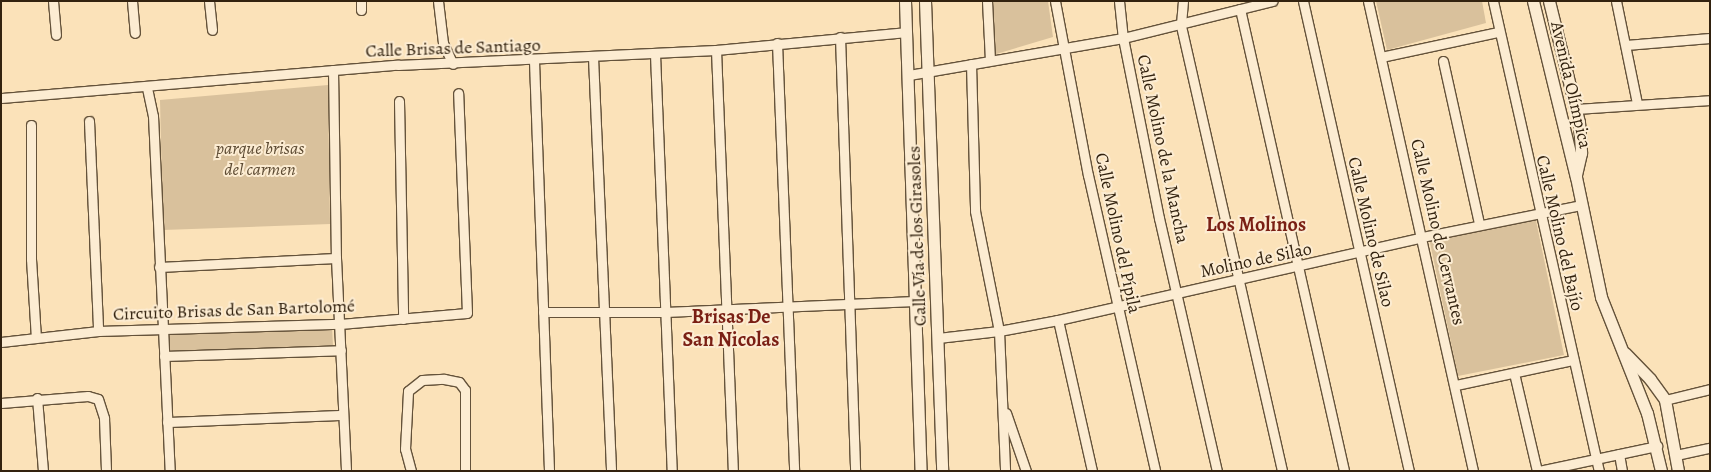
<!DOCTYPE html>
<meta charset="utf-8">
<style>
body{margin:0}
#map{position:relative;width:1711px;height:472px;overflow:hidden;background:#fbe2b9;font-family:Alegreya,serif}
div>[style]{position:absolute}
.green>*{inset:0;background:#d9c19c}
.roads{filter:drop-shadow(1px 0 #64523a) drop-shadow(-1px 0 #64523a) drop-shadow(0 1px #64523a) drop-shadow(0 -1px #64523a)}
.street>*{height:9px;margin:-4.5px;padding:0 4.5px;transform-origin:4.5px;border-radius:4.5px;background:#fcecd2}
.secondary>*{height:11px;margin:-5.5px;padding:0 5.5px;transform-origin:5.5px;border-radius:5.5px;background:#fcecd2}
span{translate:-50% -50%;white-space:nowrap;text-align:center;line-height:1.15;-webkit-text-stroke:4px #fcecd2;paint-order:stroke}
.street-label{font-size:18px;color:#32220f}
.park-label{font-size:18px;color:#5c4a32;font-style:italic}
.quarter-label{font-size:20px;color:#7a1f14;font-weight:700}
.frame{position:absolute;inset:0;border:2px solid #32220f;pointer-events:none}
</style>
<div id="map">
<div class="green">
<i style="clip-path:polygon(991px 1px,1048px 1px,1053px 37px,993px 55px)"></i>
<i style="clip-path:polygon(1376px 1px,1482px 1px,1486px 23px,1387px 50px)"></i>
<i style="clip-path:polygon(328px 85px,330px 224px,163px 230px,160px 100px)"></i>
<i style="clip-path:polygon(1535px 216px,1564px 355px,1458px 376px,1429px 238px)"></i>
<i style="clip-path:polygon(332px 327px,333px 346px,170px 353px,169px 334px)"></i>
</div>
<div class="roads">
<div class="street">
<i style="left:53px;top:1px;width:34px;rotate:85deg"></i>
<i style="left:132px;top:1px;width:32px;rotate:85deg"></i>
<i style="left:209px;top:1px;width:29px;rotate:84deg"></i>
<i style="left:361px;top:1px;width:9px;rotate:90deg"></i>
<i style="left:438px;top:1px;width:42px;rotate:83.2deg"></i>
<i style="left:443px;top:43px;width:23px;rotate:65deg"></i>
<i style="left:987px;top:1px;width:59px;rotate:87.1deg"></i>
<i style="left:1055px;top:1px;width:177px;rotate:79.3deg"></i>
<i style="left:1088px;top:175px;width:303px;rotate:77.2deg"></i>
<i style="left:1119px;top:1px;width:37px;rotate:84deg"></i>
<i style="left:1123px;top:38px;width:184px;rotate:78.7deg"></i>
<i style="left:1159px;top:218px;width:260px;rotate:77.1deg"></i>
<i style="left:1183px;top:1px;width:25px;rotate:95deg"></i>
<i style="left:1181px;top:26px;width:456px;rotate:77.2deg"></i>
<i style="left:1303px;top:1px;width:482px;rotate:77.3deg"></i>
<i style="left:1368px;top:1px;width:482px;rotate:77.4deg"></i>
<i style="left:1493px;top:1px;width:482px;rotate:77.3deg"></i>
<i style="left:1616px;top:1px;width:104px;rotate:78.4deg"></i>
<i style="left:1240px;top:9px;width:474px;rotate:77.3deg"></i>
<i style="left:840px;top:37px;width:434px;rotate:88deg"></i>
<i style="left:777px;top:43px;width:428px;rotate:87.7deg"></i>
<i style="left:1626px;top:45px;width:84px;rotate:-4.8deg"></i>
<i style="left:716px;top:50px;width:421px;rotate:87.7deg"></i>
<i style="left:655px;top:54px;width:417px;rotate:87.7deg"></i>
<i style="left:593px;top:57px;width:414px;rotate:87.5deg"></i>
<i style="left:1381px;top:57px;width:120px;rotate:-12.1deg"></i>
<i style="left:534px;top:61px;width:410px;rotate:87.9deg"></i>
<i style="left:1443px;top:61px;width:167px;rotate:77.5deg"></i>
<i style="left:971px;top:64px;width:147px;rotate:88.4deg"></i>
<i style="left:975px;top:211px;width:122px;rotate:78.7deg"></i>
<i style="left:999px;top:331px;width:140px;rotate:87.5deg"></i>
<i style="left:333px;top:70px;width:188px;rotate:89.1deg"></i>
<i style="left:336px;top:258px;width:213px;rotate:87.3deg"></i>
<i style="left:909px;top:75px;width:217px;rotate:-9.8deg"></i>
<i style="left:1123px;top:38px;width:154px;rotate:-13.9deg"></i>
<i style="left:147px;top:88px;width:29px;rotate:78deg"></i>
<i style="left:153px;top:116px;width:355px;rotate:87.3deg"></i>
<i style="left:1px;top:98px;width:398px;rotate:-4.8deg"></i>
<i style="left:398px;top:65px;width:318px;rotate:-2.7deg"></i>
<i style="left:716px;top:50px;width:191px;rotate:-5.4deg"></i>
<i style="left:399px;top:101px;width:218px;rotate:88.9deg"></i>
<i style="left:1576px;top:109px;width:134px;rotate:-3.8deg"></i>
<i style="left:89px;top:121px;width:210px;rotate:87.5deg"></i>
<i style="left:31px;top:125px;width:134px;rotate:90deg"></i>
<i style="left:31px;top:259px;width:79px;rotate:86.4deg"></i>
<i style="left:159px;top:267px;width:177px;rotate:-2.9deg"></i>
<i style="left:543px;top:312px;width:122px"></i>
<i style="left:665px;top:312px;width:250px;rotate:-2.5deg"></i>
<i style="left:1058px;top:320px;width:155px;rotate:77.3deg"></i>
<i style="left:938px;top:338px;width:61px;rotate:-6.5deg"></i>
<i style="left:999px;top:331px;width:60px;rotate:-10.6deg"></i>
<i style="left:1058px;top:320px;width:373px;rotate:-12.8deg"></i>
<i style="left:1422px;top:237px;width:161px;rotate:-11.4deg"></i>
<i style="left:1px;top:342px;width:98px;rotate:-6.5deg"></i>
<i style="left:98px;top:331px;width:242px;rotate:-1.7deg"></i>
<i style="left:340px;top:324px;width:127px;rotate:-5deg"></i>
<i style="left:467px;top:313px;width:220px;rotate:-92.3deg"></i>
<i style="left:164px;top:356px;width:177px;rotate:-1.9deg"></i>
<i style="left:1514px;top:373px;width:101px;rotate:76.8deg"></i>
<i style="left:1456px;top:385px;width:120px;rotate:-12.1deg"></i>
<i style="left:37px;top:398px;width:73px;rotate:85.3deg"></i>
<i style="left:1665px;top:400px;width:46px;rotate:-13.7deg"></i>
<i style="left:1px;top:403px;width:87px;rotate:-4.6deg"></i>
<i style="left:88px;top:396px;width:10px;rotate:17deg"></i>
<i style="left:98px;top:399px;width:20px;rotate:72deg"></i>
<i style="left:104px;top:418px;width:53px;rotate:87.8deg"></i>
<i style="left:1006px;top:413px;width:61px;rotate:71deg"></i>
<i style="left:167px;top:422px;width:174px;rotate:-2.3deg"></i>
<i style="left:1619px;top:454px;width:17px;rotate:80deg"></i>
<i style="left:1676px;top:455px;width:35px;rotate:-12deg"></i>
<i style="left:411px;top:471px;width:23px;rotate:-105deg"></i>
<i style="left:405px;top:449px;width:58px;rotate:-87deg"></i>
<i style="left:408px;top:391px;width:18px;rotate:-38deg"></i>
<i style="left:422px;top:380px;width:22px;rotate:-3deg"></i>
<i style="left:444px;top:379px;width:15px;rotate:11deg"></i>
<i style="left:459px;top:382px;width:10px;rotate:53deg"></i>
<i style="left:465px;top:390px;width:81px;rotate:90deg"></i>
<i style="left:1539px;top:471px;width:121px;rotate:-12deg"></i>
</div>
<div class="secondary">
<i style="left:905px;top:1px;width:470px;rotate:88.1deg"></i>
<i style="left:925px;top:1px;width:470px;rotate:87.9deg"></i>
<i style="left:1533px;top:1px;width:181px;rotate:76.3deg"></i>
<i style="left:1576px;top:177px;width:123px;rotate:78.2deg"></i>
<i style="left:1601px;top:297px;width:125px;rotate:68.4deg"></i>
<i style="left:1647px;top:413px;width:60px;rotate:76.4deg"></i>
<i style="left:1549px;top:1px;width:125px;rotate:76.1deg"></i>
<i style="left:1579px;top:122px;width:31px;rotate:86deg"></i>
<i style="left:1581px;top:153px;width:23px;rotate:103deg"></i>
<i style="left:1625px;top:353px;width:36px;rotate:46deg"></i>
<i style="left:1650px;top:379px;width:26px;rotate:54deg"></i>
<i style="left:1665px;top:400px;width:72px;rotate:79.6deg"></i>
</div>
</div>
<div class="street-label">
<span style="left:453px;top:48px;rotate:-2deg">Calle Brisas de Santiago</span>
<span style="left:1571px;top:85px;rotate:77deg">Avenida Olímpica</span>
<span style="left:1163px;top:149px;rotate:78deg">Calle Molino de la Mancha</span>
<span style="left:1371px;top:232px;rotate:77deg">Calle Molino de Silao</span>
<span style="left:1438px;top:232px;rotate:77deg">Calle Molino de Cervantes</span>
<span style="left:1118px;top:233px;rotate:78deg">Calle Molino del Pípila</span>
<span style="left:1560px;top:233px;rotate:77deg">Calle Molino del Bajío</span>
<span style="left:917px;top:236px;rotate:-92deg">Calle Vía de los Girasoles</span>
<span style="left:1256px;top:260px;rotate:-12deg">Molino de Silao</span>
<span style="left:234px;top:310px;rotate:-2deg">Circuito Brisas de San Bartolomé</span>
</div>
<div class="park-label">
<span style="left:260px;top:159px">parque brisas<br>del carmen</span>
</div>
<div class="quarter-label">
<span style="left:1256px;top:224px">Los Molinos</span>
<span style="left:731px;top:328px">Brisas De<br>San Nicolas</span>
</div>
<div class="frame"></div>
</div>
